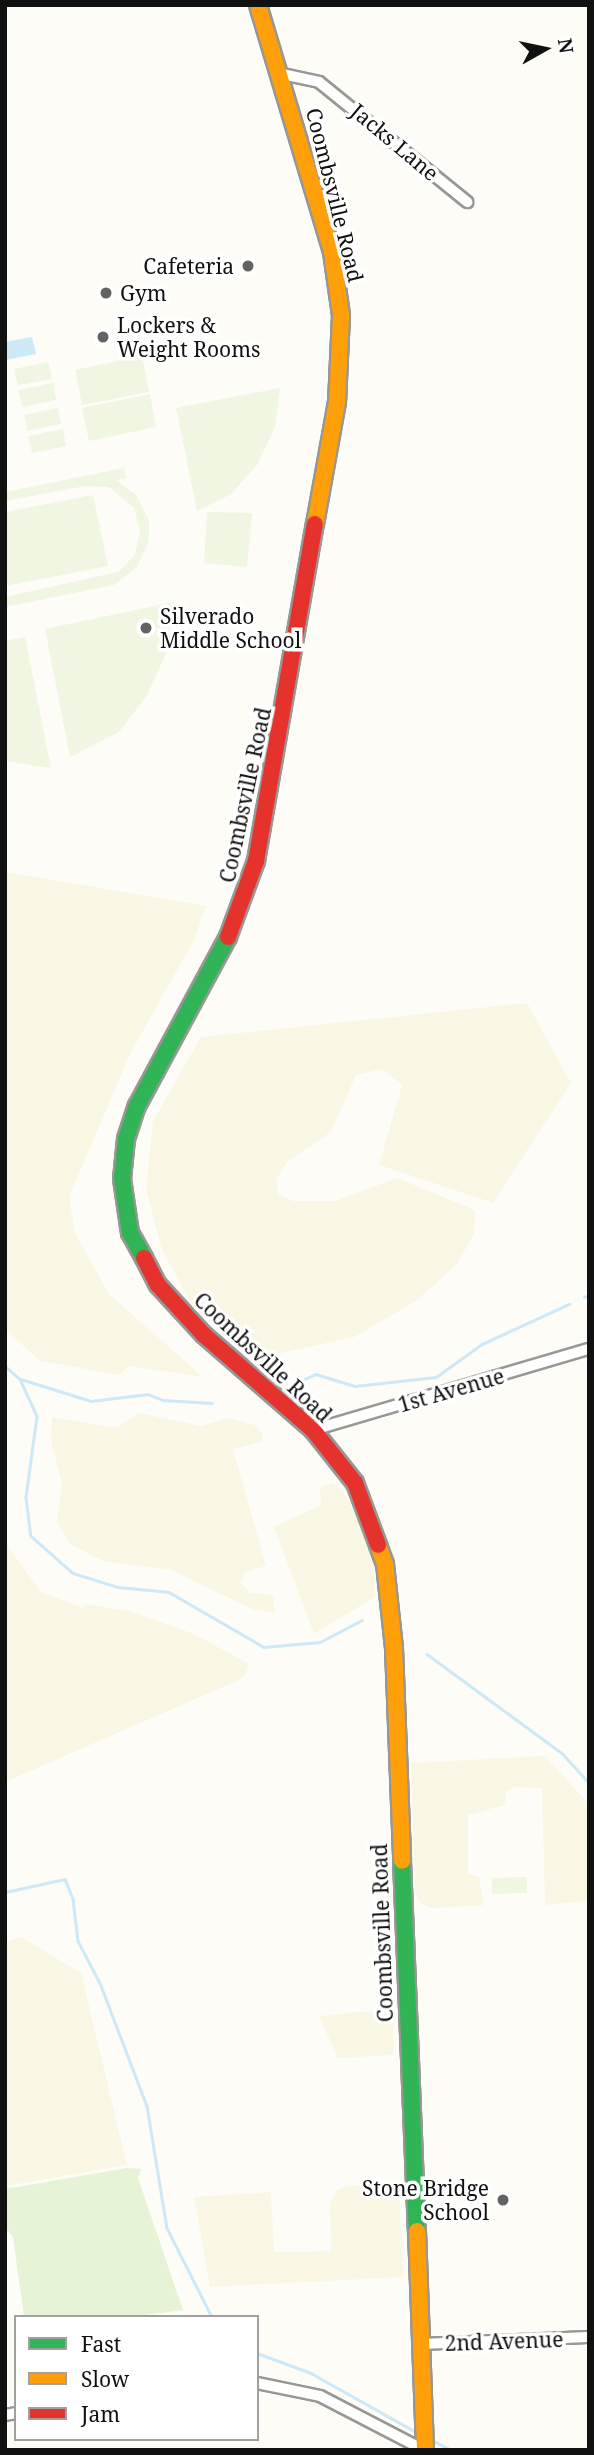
<!DOCTYPE html>
<style>
body{margin:0}
#map{position:relative;width:594px;height:2455px;overflow:hidden;background:#fdfcf7;font-family:"Noto Serif",serif}
div>[style]{position:absolute}
.farmland>*{inset:0;background:#f9f7e4}
.green>*{inset:0;background:#e7f3d7}
.pitch>*{inset:0;background:#f0f6e1}
.water>*{inset:0;background:#cde8f7}
.stream>*{height:2.5px;margin:-1.25px;padding:0 1.25px;transform-origin:1.25px;border-radius:1.25px;background:#cde8f7}
.roads{filter:drop-shadow(2px 0 #979795) drop-shadow(-2px 0 #979795) drop-shadow(0 2px #979795) drop-shadow(0 -2px #979795)}
.street>*{height:10px;margin:-5px;padding:0 5px;transform-origin:5px;border-radius:5px;background:#fffffe}
.fast>*{height:16px;margin:-8px;padding:0 8px;transform-origin:8px;border-radius:8px;background:#30b455}
.slow>*{height:16px;margin:-8px;padding:0 8px;transform-origin:8px;border-radius:8px;background:#ff9f0a}
.jam>*{height:16px;margin:-8px;padding:0 8px;transform-origin:8px;border-radius:8px;background:#e5322d}
.dots>*{width:19px;height:19px;translate:-50% -50%;box-sizing:border-box;border:4px solid #fff;border-radius:50%}
span{translate:-50% -50%;white-space:nowrap;text-align:center;line-height:1.15;-webkit-text-stroke:7px #fff;paint-order:stroke}
.street-label{font-size:21px;color:#111}
.poi-label{font-size:21px;color:#111}
.right{translate:-100% -50%;text-align:right}
.left{translate:0 -50%;text-align:left}
.frame{position:absolute;inset:0;border:7px solid #111;pointer-events:none}
.legend{position:absolute;left:14px;top:2315px;width:245px;height:126px;box-sizing:border-box;background:#fff;border:2px solid #a0a0a0;margin:0;padding:9px 12px;list-style:none;font-size:21px;color:#111}
.legend li{display:flex;align-items:center;gap:14px;height:35px}
.legend b{width:35px;border:2px solid #a0a0a0}
.north{position:absolute;left:510px;top:14px;width:70px;height:70px;-webkit-text-stroke:5px #fff;paint-order:stroke;rotate:81deg;font-size:19px;font-weight:700;line-height:28px;text-align:center;color:#111}
.north::after{content:'';display:block;margin:auto;width:24px;height:32px;background:#111;clip-path:polygon(50% 0,100% 100%,50% 72%,0 100%)}
</style>
<div id="map">
<div class="farmland">
<i style="clip-path:polygon(5px 872px,206px 906px,194px 940px,130px 1054px,69px 1197px,75px 1233px,109px 1294px,203px 1377px,128px 1366px,120px 1375px,40px 1361px,5px 1329px)"></i>
<i style="clip-path:polygon(527px 1003px,571px 1083px,493px 1203px,379px 1165px,402px 1085px,382px 1069px,356px 1075px,331px 1132px,286px 1163px,277px 1178px,278px 1194px,293px 1201px,335px 1201px,397px 1178px,475px 1210px,474px 1234px,457px 1264px,416px 1301px,354px 1337px,271px 1355px,229px 1336px,194px 1308px,162px 1250px,146px 1189px,153px 1121px,201px 1037px)"></i>
<i style="clip-path:polygon(139px 1413px,201px 1426px,229px 1418px,255px 1425px,263px 1434px,261px 1442px,233px 1449px,266px 1566px,245px 1572px,241px 1583px,250px 1593px,273px 1595px,275px 1613px,252px 1609px,172px 1570px,103px 1561px,70px 1544px,57px 1522px,62px 1483px,51px 1442px,52px 1417px,116px 1428px)"></i>
<i style="clip-path:polygon(333px 1483px,343px 1491px,360px 1523px,373px 1558px,375px 1597px,314px 1634px,274px 1527px,321px 1505px,320px 1488px)"></i>
<i style="clip-path:polygon(5px 1542px,41px 1592px,83px 1608px,85px 1604px,129px 1611px,194px 1634px,249px 1664px,246px 1674px,239px 1680px,5px 1782px)"></i>
<i style="clip-path:polygon(545px 1756px,589px 1804px,589px 1901px,545px 1905px,542px 1788px,514px 1787px,506px 1793px,505px 1805px,468px 1815px,468px 1874px,479px 1877px,484px 1905px,431px 1908px,421px 1904px,415px 1893px,411px 1763px)"></i>
<i style="clip-path:polygon(21px 1937px,81px 1973px,127px 2165px,5px 2186px,5px 1942px)"></i>
<i style="clip-path:polygon(393px 2009px,394px 2055px,338px 2058px,319px 2016px)"></i>
<i style="clip-path:polygon(399px 2184px,403px 2277px,210px 2287px,194px 2197px,271px 2192px,274px 2252px,331px 2251px,330px 2203px,336px 2191px,347px 2186px)"></i>
</div>
<div class="green">
<i style="clip-path:polygon(127px 2168px,141px 2169px,138px 2178px,183px 2310px,130px 2317px,24px 2317px,13px 2237px,5px 2228px,5px 2189px)"></i>
</div>
<div class="pitch">
<i style="clip-path:polygon(142px 356px,149px 392px,82px 405px,75px 370px)"></i>
<i style="clip-path:polygon(48px 362px,52px 379px,18px 385px,14px 369px)"></i>
<i style="clip-path:polygon(53px 383px,56px 400px,22px 407px,18px 390px)"></i>
<i style="clip-path:polygon(280px 388px,275px 427px,257px 465px,231px 494px,197px 511px,176px 408px)"></i>
<i style="clip-path:polygon(150px 394px,156px 427px,89px 441px,82px 408px)"></i>
<i style="clip-path:polygon(58px 408px,61px 424px,27px 431px,24px 415px)"></i>
<i style="clip-path:polygon(63px 429px,66px 446px,32px 453px,28px 436px)"></i>
<i style="clip-path:polygon(124px 468px,126px 478px,116px 480px,136px 495px,149px 521px,149px 541px,137px 567px,114px 585px,5px 607px,5px 597px,118px 572px,135px 555px,140px 531px,134px 508px,109px 487px,85px 486px,5px 501px,5px 492px)"></i>
<i style="clip-path:polygon(93px 495px,108px 566px,5px 586px,5px 512px)"></i>
<i style="clip-path:polygon(207px 512px,252px 513px,247px 567px,204px 563px)"></i>
<i style="clip-path:polygon(174px 602px,167px 651px,147px 695px,119px 732px,70px 757px,45px 629px)"></i>
<i style="clip-path:polygon(25px 637px,51px 768px,5px 761px,5px 641px)"></i>
<i style="clip-path:polygon(527px 1877px,527px 1893px,492px 1894px,492px 1878px)"></i>
</div>
<div class="water">
<i style="clip-path:polygon(32px 337px,36px 354px,5px 360px,5px 342px)"></i>
</div>
<div class="stream">
<i style="left:584px;top:1297px;width:5px;rotate:-22deg"></i>
<i style="left:5px;top:1366px;width:20px;rotate:41deg"></i>
<i style="left:20px;top:1379px;width:41px;rotate:65.3deg"></i>
<i style="left:37px;top:1416px;width:82px;rotate:97.7deg"></i>
<i style="left:26px;top:1497px;width:39px;rotate:83deg"></i>
<i style="left:31px;top:1536px;width:56px;rotate:41.4deg"></i>
<i style="left:73px;top:1573px;width:47px;rotate:17.3deg"></i>
<i style="left:118px;top:1587px;width:51px;rotate:5.6deg"></i>
<i style="left:169px;top:1592px;width:110px;rotate:30.1deg"></i>
<i style="left:264px;top:1647px;width:56px;rotate:-5.1deg"></i>
<i style="left:320px;top:1642px;width:47px;rotate:-27.6deg"></i>
<i style="left:21px;top:1379px;width:73px;rotate:17.4deg"></i>
<i style="left:91px;top:1401px;width:57px;rotate:-7deg"></i>
<i style="left:148px;top:1394px;width:16px;rotate:22deg"></i>
<i style="left:163px;top:1400px;width:49px;rotate:3.5deg"></i>
<i style="left:292px;top:1385px;width:26px;rotate:-25deg"></i>
<i style="left:316px;top:1374px;width:41px;rotate:17.1deg"></i>
<i style="left:355px;top:1386px;width:81px;rotate:-6.3deg"></i>
<i style="left:436px;top:1377px;width:57px;rotate:-35.7deg"></i>
<i style="left:482px;top:1344px;width:96px;rotate:-24.7deg"></i>
<i style="left:427px;top:1654px;width:169px;rotate:36.3deg"></i>
<i style="left:563px;top:1754px;width:39px;rotate:48deg"></i>
<i style="left:5px;top:1892px;width:61px;rotate:-12.2deg"></i>
<i style="left:65px;top:1879px;width:22px;rotate:68deg"></i>
<i style="left:73px;top:1899px;width:42px;rotate:83.2deg"></i>
<i style="left:78px;top:1941px;width:47px;rotate:62.4deg"></i>
<i style="left:100px;top:1983px;width:132px;rotate:69.1deg"></i>
<i style="left:147px;top:2106px;width:124px;rotate:80.7deg"></i>
<i style="left:167px;top:2228px;width:100px;rotate:63.2deg"></i>
<i style="left:257px;top:2353px;width:58px;rotate:20.3deg"></i>
<i style="left:311px;top:2373px;width:123px;rotate:29.3deg"></i>
<i style="left:430px;top:2439px;width:25px;rotate:27deg"></i>
</div>
<div class="roads">
<div class="street">
<i style="left:282px;top:74px;width:38px;rotate:12deg"></i>
<i style="left:319px;top:82px;width:191px;rotate:39deg"></i>
<i style="left:313px;top:1430px;width:288px;rotate:-16.4deg"></i>
<i style="left:420px;top:2344px;width:169px;rotate:-2.4deg"></i>
<i style="left:257px;top:2383px;width:64px;rotate:11.7deg"></i>
<i style="left:320px;top:2396px;width:117px;rotate:27.4deg"></i>
<i style="left:5px;top:2415px;width:11px;rotate:-10deg"></i>
</div>
<div class="fast">
<i style="left:144px;top:1258px;width:29px;rotate:-119deg"></i>
<i style="left:130px;top:1233px;width:55px;rotate:-98.4deg"></i>
<i style="left:122px;top:1179px;width:40px;rotate:-84.3deg"></i>
<i style="left:126px;top:1139px;width:35px;rotate:-72deg"></i>
<i style="left:137px;top:1106px;width:192px;rotate:-61.7deg"></i>
<i style="left:402px;top:1861px;width:370px;rotate:87.7deg"></i>
</div>
<div class="slow">
<i style="left:258px;top:5px;width:258px;rotate:73.3deg"></i>
<i style="left:332px;top:252px;width:64px;rotate:81.9deg"></i>
<i style="left:341px;top:315px;width:87px;rotate:92.6deg"></i>
<i style="left:337px;top:402px;width:124px;rotate:100.2deg"></i>
<i style="left:378px;top:1545px;width:20px;rotate:70deg"></i>
<i style="left:385px;top:1564px;width:84px;rotate:83.9deg"></i>
<i style="left:394px;top:1648px;width:213px;rotate:87.8deg"></i>
<i style="left:417px;top:2231px;width:219px;rotate:87.9deg"></i>
</div>
<div class="jam">
<i style="left:228px;top:937px;width:81px;rotate:-69.8deg"></i>
<i style="left:256px;top:861px;width:342px;rotate:-80.1deg"></i>
<i style="left:144px;top:1258px;width:30px;rotate:63deg"></i>
<i style="left:158px;top:1285px;width:68px;rotate:47.4deg"></i>
<i style="left:204px;top:1335px;width:145px;rotate:41.1deg"></i>
<i style="left:313px;top:1430px;width:68px;rotate:51.6deg"></i>
<i style="left:355px;top:1483px;width:66px;rotate:69.6deg"></i>
</div>
</div>
<div class="dots">
<i style="left:248px;top:266px;background:#646362"></i>
<i style="left:106px;top:293px;background:#646362"></i>
<i style="left:103px;top:337px;background:#646362"></i>
<i style="left:146px;top:628px;background:#646362"></i>
<i style="left:503px;top:2200px;background:#646362"></i>
</div>
<div class="street-label">
<span style="left:395px;top:142px;rotate:40deg">Jacks Lane</span>
<span style="left:335px;top:195px;rotate:76deg">Coombsville Road</span>
<span style="left:245px;top:795px;rotate:-78deg">Coombsville Road</span>
<span style="left:263px;top:1357px;rotate:43deg">Coombsville Road</span>
<span style="left:451px;top:1390px;rotate:-16deg">1st Avenue</span>
<span style="left:382px;top:1933px;rotate:-92deg">Coombsville Road</span>
<span style="left:504px;top:2341px;rotate:-2deg">2nd Avenue</span>
</div>
<div class="poi-label">
<span class="right" style="left:234px;top:266px">Cafeteria</span>
<span class="left" style="left:120px;top:293px">Gym</span>
<span class="left" style="left:117px;top:337px">Lockers &amp;<br>Weight Rooms</span>
<span class="left" style="left:160px;top:628px">Silverado<br>Middle School</span>
<span class="right" style="left:489px;top:2200px">Stone Bridge<br>School</span>
</div>
<div class="frame"></div>
<ul class="legend">
<li><b style="height:9px;background:#30b455"></b>Fast</li>
<li><b style="height:9px;background:#ff9f0a"></b>Slow</li>
<li><b style="height:9px;background:#e5322d"></b>Jam</li>
</ul>
<div class="north">N</div>
</div>
